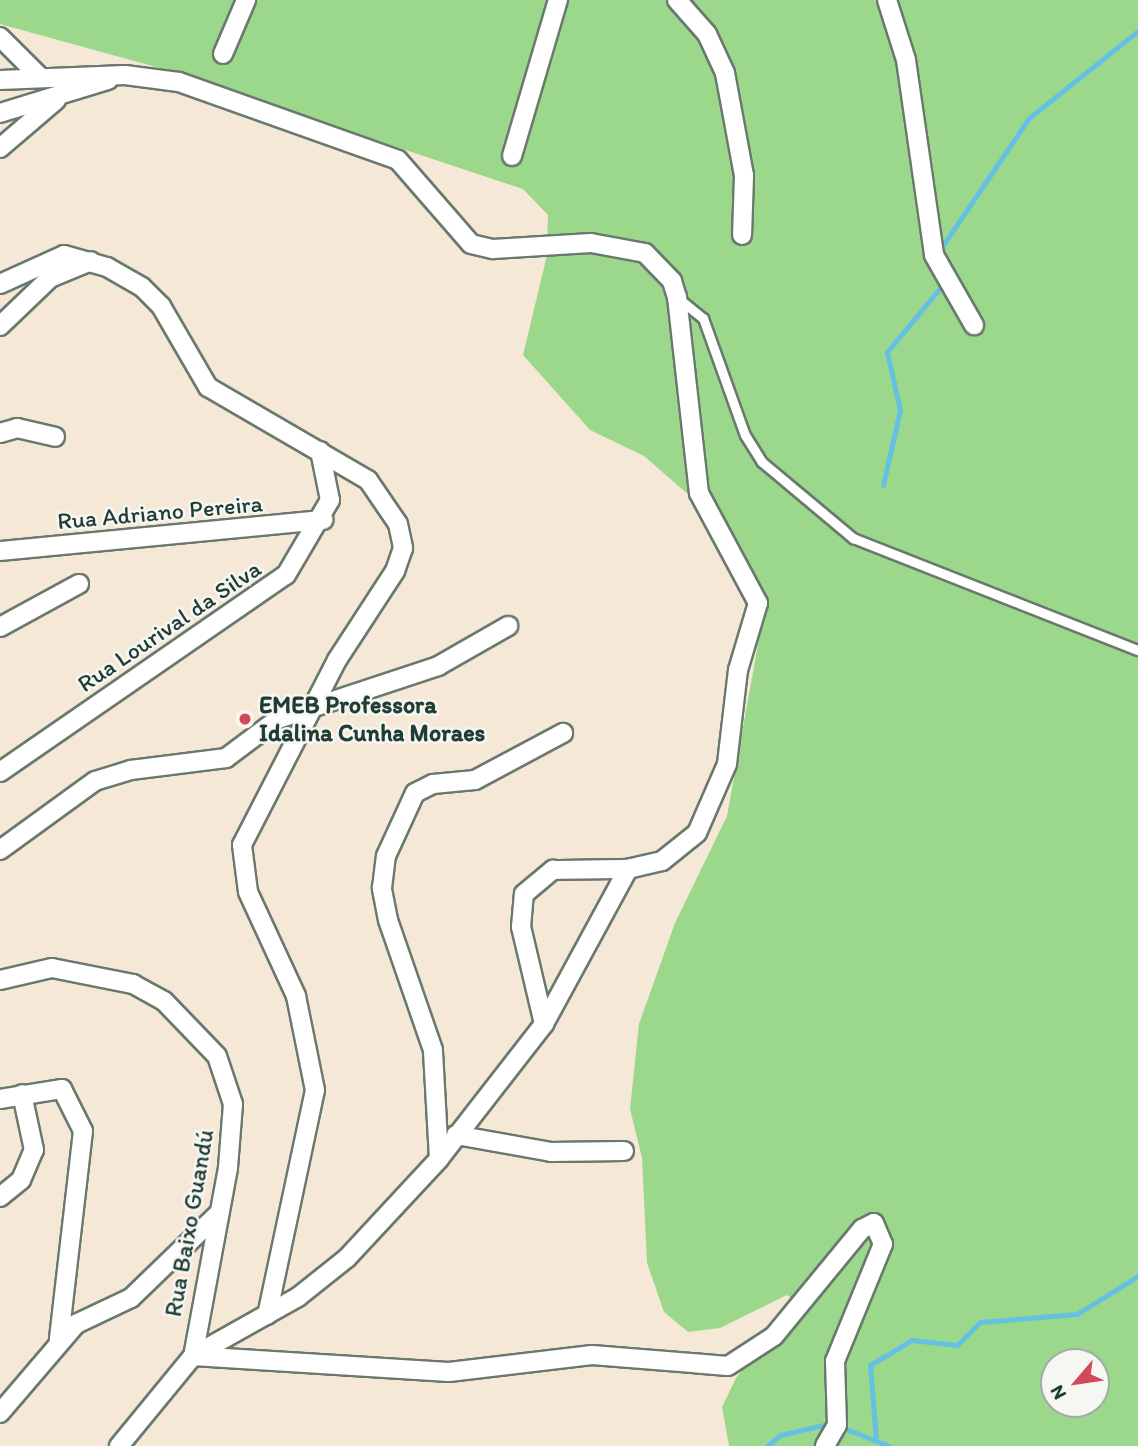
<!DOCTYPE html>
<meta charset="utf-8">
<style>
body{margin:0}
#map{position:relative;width:1138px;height:1446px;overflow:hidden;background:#f5e8d6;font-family:Itim,sans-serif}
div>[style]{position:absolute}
.green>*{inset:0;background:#9cd88c}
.stream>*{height:5px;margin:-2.5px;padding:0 2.5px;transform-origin:2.5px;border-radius:2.5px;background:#64c1e2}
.roads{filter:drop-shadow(2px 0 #6a796d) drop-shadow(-2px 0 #6a796d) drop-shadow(0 2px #6a796d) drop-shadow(0 -2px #6a796d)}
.lane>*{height:9px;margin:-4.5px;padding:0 4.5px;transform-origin:4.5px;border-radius:4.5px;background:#fff}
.street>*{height:18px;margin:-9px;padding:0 9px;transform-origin:9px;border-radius:9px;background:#fff}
.dots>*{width:19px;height:19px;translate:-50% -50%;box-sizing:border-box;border:4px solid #f6f6f2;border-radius:50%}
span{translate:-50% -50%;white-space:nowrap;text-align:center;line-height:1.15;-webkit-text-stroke:5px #f6f6f2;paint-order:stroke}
.street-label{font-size:24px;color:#1f3d34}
.poi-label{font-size:24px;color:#1f3d34;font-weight:700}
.left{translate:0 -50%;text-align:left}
.north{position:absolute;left:1040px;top:1348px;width:70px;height:70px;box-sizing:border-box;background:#f6f6f2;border:2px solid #a0aca6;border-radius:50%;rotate:241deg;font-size:19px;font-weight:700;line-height:28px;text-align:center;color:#1f3d34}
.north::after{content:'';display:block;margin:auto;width:24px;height:32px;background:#d1495b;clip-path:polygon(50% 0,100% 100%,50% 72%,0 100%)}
</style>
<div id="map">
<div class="green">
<i style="clip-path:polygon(evenodd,0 0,1138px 0,1138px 1446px,729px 1446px,722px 1407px,736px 1378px,797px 1303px,787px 1295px,720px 1328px,688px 1332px,664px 1312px,647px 1263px,642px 1158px,630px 1109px,639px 1024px,675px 923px,727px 816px,766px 600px,712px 536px,690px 496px,644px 456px,590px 430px,523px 355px,547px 255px,548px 215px,523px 189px,156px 67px,0 24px,0 0,1054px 1362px,1096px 1362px,1096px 1404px,1054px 1404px,1054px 1362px)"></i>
</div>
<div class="stream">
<i style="left:939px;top:251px;width:161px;rotate:-55.9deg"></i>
<i style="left:1029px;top:118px;width:139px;rotate:-38.6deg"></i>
<i style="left:883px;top:485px;width:77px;rotate:-77.2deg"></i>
<i style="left:900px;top:410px;width:59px;rotate:-102.6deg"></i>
<i style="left:887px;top:352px;width:83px;rotate:-50.4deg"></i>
<i style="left:849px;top:1430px;width:43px;rotate:21.8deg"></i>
<i style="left:876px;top:1440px;width:75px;rotate:-94.6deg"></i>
<i style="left:870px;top:1365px;width:49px;rotate:-30.8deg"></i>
<i style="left:912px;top:1340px;width:45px;rotate:6.3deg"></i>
<i style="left:957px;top:1345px;width:33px;rotate:-45deg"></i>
<i style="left:980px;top:1322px;width:97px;rotate:-4.7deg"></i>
<i style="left:1077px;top:1314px;width:72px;rotate:-31.9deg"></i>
<i style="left:767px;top:1446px;width:17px;rotate:-40deg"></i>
<i style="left:780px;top:1435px;width:53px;rotate:-13deg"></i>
</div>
<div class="roads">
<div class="lane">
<i style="left:678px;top:298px;width:32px;rotate:39deg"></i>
<i style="left:703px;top:318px;width:124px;rotate:70.3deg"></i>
<i style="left:745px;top:435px;width:32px;rotate:58deg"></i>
<i style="left:762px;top:462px;width:119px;rotate:39.9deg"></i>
<i style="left:853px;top:538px;width:306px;rotate:21.5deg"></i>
</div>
<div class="street">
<i style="left:677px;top:0;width:45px;rotate:48.6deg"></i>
<i style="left:707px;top:34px;width:43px;rotate:65.2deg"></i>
<i style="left:725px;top:73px;width:105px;rotate:79.5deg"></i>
<i style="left:744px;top:176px;width:59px;rotate:91.9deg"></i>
<i style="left:887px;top:0;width:63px;rotate:72.4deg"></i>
<i style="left:906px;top:60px;width:197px;rotate:81.8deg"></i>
<i style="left:934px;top:255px;width:81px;rotate:60.3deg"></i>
<i style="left:0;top:37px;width:54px;rotate:45deg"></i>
<i style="left:223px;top:54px;width:59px;rotate:-66.9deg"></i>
<i style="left:0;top:80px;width:125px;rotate:-2.3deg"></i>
<i style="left:125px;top:75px;width:54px;rotate:7.4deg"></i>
<i style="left:179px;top:82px;width:232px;rotate:19.6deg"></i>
<i style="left:398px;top:160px;width:111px;rotate:49deg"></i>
<i style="left:471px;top:244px;width:23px;rotate:13deg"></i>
<i style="left:493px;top:249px;width:98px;rotate:-3.5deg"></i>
<i style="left:591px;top:243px;width:55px;rotate:10.5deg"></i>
<i style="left:645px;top:253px;width:39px;rotate:46deg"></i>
<i style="left:672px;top:281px;width:17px;rotate:73deg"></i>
<i style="left:677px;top:297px;width:197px;rotate:83.6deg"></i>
<i style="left:699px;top:493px;width:125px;rotate:61.8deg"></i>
<i style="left:758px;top:603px;width:70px;rotate:106.6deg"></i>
<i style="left:738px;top:670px;width:95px;rotate:96.7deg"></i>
<i style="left:727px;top:764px;width:75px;rotate:113.5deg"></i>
<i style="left:697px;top:833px;width:45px;rotate:141.3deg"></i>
<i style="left:662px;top:861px;width:35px;rotate:167deg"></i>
<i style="left:628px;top:869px;width:176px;rotate:118.5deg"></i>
<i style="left:544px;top:1024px;width:171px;rotate:127.9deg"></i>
<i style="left:439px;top:1159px;width:135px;rotate:132.9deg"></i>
<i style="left:347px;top:1258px;width:63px;rotate:141.5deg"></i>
<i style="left:298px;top:1297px;width:120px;rotate:150.7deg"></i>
<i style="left:193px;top:1356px;width:117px;rotate:129.4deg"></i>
<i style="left:0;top:113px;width:113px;rotate:-17deg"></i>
<i style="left:0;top:148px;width:74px;rotate:-40.6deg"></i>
<i style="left:512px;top:156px;width:163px;rotate:-73.6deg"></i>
<i style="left:0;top:284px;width:70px;rotate:-24.4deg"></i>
<i style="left:64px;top:255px;width:45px;rotate:15.6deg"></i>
<i style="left:107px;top:267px;width:40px;rotate:29.7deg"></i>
<i style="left:142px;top:287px;width:27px;rotate:45deg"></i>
<i style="left:161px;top:306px;width:94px;rotate:59.9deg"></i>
<i style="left:208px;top:387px;width:185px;rotate:30.2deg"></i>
<i style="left:368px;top:480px;width:53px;rotate:55.7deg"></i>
<i style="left:398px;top:524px;width:25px;rotate:78deg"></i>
<i style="left:403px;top:548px;width:24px;rotate:109deg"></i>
<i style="left:395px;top:571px;width:106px;rotate:123.1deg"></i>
<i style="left:337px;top:660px;width:208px;rotate:117.2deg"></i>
<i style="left:242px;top:845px;width:47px;rotate:82.7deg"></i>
<i style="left:248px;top:892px;width:115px;rotate:65.2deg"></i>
<i style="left:296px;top:996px;width:96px;rotate:78.6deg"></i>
<i style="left:315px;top:1090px;width:230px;rotate:102deg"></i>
<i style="left:0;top:326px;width:69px;rotate:-43.8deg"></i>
<i style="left:50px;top:278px;width:44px;rotate:-22.5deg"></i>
<i style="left:0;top:433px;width:18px;rotate:-16deg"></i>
<i style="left:17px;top:428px;width:39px;rotate:13deg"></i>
<i style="left:0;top:551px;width:325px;rotate:-5.5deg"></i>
<i style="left:0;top:627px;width:90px;rotate:-28.6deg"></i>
<i style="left:0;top:772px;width:347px;rotate:-34.6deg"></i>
<i style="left:286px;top:575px;width:87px;rotate:-59.6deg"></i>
<i style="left:330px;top:500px;width:50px;rotate:-101.5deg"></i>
<i style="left:0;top:850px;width:117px;rotate:-36deg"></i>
<i style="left:95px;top:781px;width:38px;rotate:-17deg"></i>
<i style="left:131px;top:770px;width:96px;rotate:-7.2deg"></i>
<i style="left:226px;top:758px;width:65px;rotate:-36.9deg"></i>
<i style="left:278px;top:719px;width:169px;rotate:-18.3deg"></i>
<i style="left:438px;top:666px;width:81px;rotate:-29.7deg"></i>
<i style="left:0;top:980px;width:53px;rotate:-13deg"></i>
<i style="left:52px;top:968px;width:83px;rotate:11.2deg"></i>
<i style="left:133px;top:984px;width:35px;rotate:29deg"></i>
<i style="left:164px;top:1001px;width:76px;rotate:46.1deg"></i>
<i style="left:217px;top:1056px;width:51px;rotate:71.6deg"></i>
<i style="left:233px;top:1104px;width:64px;rotate:94.5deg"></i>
<i style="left:228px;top:1168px;width:191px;rotate:100.5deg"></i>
<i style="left:193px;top:1356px;width:256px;rotate:3.6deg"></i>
<i style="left:449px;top:1372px;width:144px;rotate:-6.8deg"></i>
<i style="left:592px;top:1355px;width:136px;rotate:4.6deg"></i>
<i style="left:728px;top:1366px;width:55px;rotate:-33.1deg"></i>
<i style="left:774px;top:1336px;width:139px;rotate:-50.6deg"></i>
<i style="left:862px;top:1229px;width:13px;rotate:-27deg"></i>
<i style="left:874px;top:1223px;width:23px;rotate:67deg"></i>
<i style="left:883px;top:1244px;width:126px;rotate:112.3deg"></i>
<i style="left:835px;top:1361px;width:64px;rotate:88.2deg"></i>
<i style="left:837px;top:1425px;width:24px;rotate:120deg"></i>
<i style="left:544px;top:1024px;width:100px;rotate:-103.3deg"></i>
<i style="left:521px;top:927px;width:33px;rotate:-85deg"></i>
<i style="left:524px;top:894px;width:38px;rotate:-40deg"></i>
<i style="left:553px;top:870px;width:75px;rotate:-0.8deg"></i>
<i style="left:0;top:1099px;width:63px;rotate:-9.2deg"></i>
<i style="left:62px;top:1089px;width:47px;rotate:63.4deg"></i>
<i style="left:83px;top:1131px;width:210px;rotate:96.6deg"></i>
<i style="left:456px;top:1135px;width:97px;rotate:10.1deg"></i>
<i style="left:551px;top:1152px;width:73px;rotate:-0.8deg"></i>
<i style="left:439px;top:1159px;width:109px;rotate:-93.2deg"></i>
<i style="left:433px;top:1050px;width:138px;rotate:-109.1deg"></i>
<i style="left:388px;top:920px;width:33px;rotate:-101deg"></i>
<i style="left:382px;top:888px;width:32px;rotate:-83deg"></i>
<i style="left:386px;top:856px;width:69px;rotate:-65.3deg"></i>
<i style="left:415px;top:793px;width:20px;rotate:-27deg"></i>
<i style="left:433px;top:784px;width:42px;rotate:-5.4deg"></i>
<i style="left:475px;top:780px;width:100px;rotate:-28.1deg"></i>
<i style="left:0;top:1197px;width:27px;rotate:-39deg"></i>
<i style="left:21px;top:1180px;width:33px;rotate:-67deg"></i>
<i style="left:34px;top:1150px;width:57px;rotate:-102.1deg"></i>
<i style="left:0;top:1413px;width:117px;rotate:-49.5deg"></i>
<i style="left:76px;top:1324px;width:61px;rotate:-25.3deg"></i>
<i style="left:131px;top:1298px;width:121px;rotate:-44deg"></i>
</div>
</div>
<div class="dots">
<i style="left:245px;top:719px;background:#d1495b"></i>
</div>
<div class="street-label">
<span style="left:160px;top:512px;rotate:-5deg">Rua Adriano Pereira</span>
<span style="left:169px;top:626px;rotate:-34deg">Rua Lourival da Silva</span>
<span style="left:189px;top:1223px;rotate:-80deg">Rua Baixo Guandú</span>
</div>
<div class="poi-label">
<span class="left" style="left:259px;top:719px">EMEB Professora<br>Idalina Cunha Moraes</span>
</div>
<div class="north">N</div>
</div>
